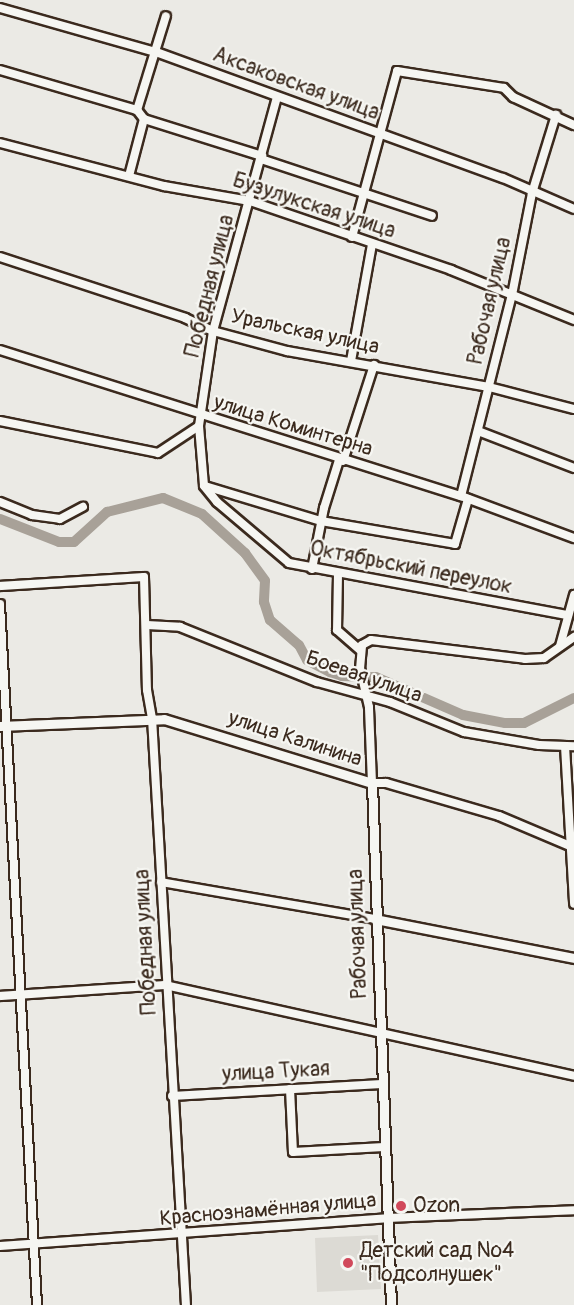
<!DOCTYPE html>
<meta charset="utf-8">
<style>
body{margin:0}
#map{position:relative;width:574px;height:1305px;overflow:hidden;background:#ebeae5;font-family:Pangolin,sans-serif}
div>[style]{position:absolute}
.built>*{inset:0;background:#dcdad4}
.river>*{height:10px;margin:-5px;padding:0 5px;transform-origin:5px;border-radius:5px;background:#a8a198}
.roads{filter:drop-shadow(2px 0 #3b2a1e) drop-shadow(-2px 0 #3b2a1e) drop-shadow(0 2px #3b2a1e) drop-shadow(0 -2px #3b2a1e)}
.minor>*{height:8px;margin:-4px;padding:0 4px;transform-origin:4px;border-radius:4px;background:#f6f6f2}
.major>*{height:9px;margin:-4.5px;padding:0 4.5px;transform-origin:4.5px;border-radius:4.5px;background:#f6f6f2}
.dots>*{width:16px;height:16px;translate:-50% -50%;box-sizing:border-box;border:3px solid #f6f6f2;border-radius:50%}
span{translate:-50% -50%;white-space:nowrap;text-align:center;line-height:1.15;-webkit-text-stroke:4.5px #f6f6f2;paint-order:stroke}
.street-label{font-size:21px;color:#3b2a1e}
.poi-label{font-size:21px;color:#3b2a1e}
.left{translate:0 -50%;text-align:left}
</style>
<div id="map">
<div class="built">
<i style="clip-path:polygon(378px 1235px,381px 1289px,317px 1292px,315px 1238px)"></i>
</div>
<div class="river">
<i style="left:0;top:519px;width:63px;rotate:21.3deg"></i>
<i style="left:59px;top:542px;width:15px"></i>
<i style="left:74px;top:542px;width:45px;rotate:-42.3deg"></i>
<i style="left:107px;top:512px;width:58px;rotate:-14deg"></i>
<i style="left:163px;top:498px;width:42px;rotate:22.3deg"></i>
<i style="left:202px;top:514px;width:58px;rotate:42.2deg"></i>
<i style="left:245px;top:553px;width:34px;rotate:54deg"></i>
<i style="left:265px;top:581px;width:21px;rotate:93deg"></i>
<i style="left:264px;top:602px;width:19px;rotate:72deg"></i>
<i style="left:270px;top:620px;width:38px;rotate:41deg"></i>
<i style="left:299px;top:645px;width:17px;rotate:62deg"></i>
<i style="left:307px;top:660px;width:26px;rotate:28deg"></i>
<i style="left:330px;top:672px;width:13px;rotate:18deg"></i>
<i style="left:342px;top:676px;width:34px;rotate:2deg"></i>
<i style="left:376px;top:677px;width:95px;rotate:23.6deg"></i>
<i style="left:463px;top:715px;width:43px;rotate:10.8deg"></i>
<i style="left:505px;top:723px;width:19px"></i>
<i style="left:524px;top:723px;width:56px;rotate:-26.6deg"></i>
</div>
<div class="roads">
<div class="minor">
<i style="left:0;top:8px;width:162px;rotate:15.8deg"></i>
<i style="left:156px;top:52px;width:369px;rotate:20deg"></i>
<i style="left:503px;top:178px;width:77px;rotate:23.6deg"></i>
<i style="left:0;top:70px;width:143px;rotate:16.3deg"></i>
<i style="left:277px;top:97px;width:243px;rotate:105.3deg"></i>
<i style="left:213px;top:331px;width:96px;rotate:98.4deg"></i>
<i style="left:199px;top:426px;width:60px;rotate:85.2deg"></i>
<i style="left:204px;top:486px;width:21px;rotate:51deg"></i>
<i style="left:217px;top:502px;width:94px;rotate:40.3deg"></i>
<i style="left:289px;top:563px;width:284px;rotate:10.6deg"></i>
<i style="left:144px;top:119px;width:124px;rotate:17.4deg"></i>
<i style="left:0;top:143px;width:170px;rotate:14.7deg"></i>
<i style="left:164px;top:186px;width:87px;rotate:9.9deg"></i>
<i style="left:250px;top:201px;width:213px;rotate:18.9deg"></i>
<i style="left:451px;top:270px;width:133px;rotate:22.1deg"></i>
<i style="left:261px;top:159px;width:180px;rotate:18.4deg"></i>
<i style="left:129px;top:176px;width:59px;rotate:-75.3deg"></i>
<i style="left:144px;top:119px;width:11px;rotate:-128deg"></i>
<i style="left:137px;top:110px;width:98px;rotate:-72.9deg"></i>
<i style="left:352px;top:237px;width:172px;rotate:-74.8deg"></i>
<i style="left:397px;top:71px;width:108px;rotate:9deg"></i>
<i style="left:504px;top:88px;width:13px;rotate:45deg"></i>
<i style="left:513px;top:97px;width:67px;rotate:24.7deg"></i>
<i style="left:0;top:257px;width:195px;rotate:18.2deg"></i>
<i style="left:185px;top:318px;width:31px;rotate:25deg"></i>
<i style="left:213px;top:331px;width:77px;rotate:15.1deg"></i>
<i style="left:287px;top:351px;width:205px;rotate:10.1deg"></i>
<i style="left:489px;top:387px;width:88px;rotate:14.5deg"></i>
<i style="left:0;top:350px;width:484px;rotate:17.6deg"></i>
<i style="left:461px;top:496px;width:121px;rotate:20.4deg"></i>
<i style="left:351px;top:361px;width:119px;rotate:-79.8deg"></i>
<i style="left:0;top:421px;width:161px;rotate:11.4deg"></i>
<i style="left:158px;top:453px;width:49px;rotate:-33.4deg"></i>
<i style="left:478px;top:431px;width:103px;rotate:21.1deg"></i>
<i style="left:343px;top:461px;width:101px;rotate:-72.1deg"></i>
<i style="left:205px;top:486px;width:121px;rotate:16.8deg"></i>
<i style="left:321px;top:521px;width:136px;rotate:9.7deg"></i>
<i style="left:455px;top:544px;width:47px;rotate:-73.9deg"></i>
<i style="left:461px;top:496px;width:207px;rotate:-75.8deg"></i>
<i style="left:512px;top:295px;width:104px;rotate:-78.9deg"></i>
<i style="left:532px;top:193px;width:82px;rotate:-72.9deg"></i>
<i style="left:0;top:502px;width:35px;rotate:22deg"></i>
<i style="left:32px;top:515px;width:28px;rotate:8deg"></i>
<i style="left:60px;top:519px;width:26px;rotate:-28deg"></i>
<i style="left:312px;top:569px;width:62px;rotate:-78.9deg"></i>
<i style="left:324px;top:508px;width:50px;rotate:-72.6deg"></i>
<i style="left:338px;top:574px;width:56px;rotate:91deg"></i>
<i style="left:337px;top:630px;width:30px;rotate:41deg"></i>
<i style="left:0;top:586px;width:144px;rotate:-3.6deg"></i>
<i style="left:144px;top:577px;width:113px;rotate:88.5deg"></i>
<i style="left:147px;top:690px;width:28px;rotate:80deg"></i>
<i style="left:152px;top:718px;width:588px;rotate:86.69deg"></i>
<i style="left:0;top:604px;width:702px;rotate:86.98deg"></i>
<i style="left:147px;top:625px;width:33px;rotate:3deg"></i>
<i style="left:180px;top:627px;width:148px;rotate:21.9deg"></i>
<i style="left:317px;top:682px;width:76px;rotate:15.3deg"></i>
<i style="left:390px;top:702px;width:80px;rotate:22.1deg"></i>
<i style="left:464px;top:732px;width:76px;rotate:9.8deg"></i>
<i style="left:539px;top:745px;width:35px;rotate:2deg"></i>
<i style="left:560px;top:646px;width:53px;rotate:-74.6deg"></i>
<i style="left:565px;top:746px;width:158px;rotate:86.7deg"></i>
<i style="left:570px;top:846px;width:77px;rotate:-157.1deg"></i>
<i style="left:499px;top:816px;width:118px;rotate:-163.7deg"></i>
<i style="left:386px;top:783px;width:14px;rotate:180deg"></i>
<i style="left:372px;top:783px;width:76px;rotate:-92.3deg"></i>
<i style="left:369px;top:707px;width:39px;rotate:-103deg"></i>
<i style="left:360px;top:669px;width:24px;rotate:-85deg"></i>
<i style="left:362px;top:645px;width:10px;rotate:-29deg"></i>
<i style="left:371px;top:640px;width:155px;rotate:7deg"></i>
<i style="left:525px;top:659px;width:19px;rotate:-3deg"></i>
<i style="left:544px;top:658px;width:37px;rotate:-35deg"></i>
<i style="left:161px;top:882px;width:217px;rotate:9.8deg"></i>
<i style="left:0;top:996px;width:165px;rotate:-3.8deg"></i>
<i style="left:165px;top:985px;width:419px;rotate:12.5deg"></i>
<i style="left:290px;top:1089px;width:63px;rotate:87.3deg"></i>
<i style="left:293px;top:1152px;width:91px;rotate:-3.1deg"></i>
<i style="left:172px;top:1096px;width:210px;rotate:-3.3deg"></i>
<i style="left:0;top:1246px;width:388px;rotate:-4.1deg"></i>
<i style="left:387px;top:1218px;width:187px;rotate:-2.4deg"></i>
</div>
<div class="major">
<i style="left:0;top:726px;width:164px;rotate:-2.4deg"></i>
<i style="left:164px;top:719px;width:218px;rotate:17.1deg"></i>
<i style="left:372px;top:783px;width:522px;rotate:87.92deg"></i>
<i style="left:375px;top:919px;width:203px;rotate:11.1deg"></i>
</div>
</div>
<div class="dots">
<i style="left:401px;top:1206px;background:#d1495b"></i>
<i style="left:348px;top:1263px;background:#d1495b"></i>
</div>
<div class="street-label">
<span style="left:296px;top:84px;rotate:20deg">Аксаковская улица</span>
<span style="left:314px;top:206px;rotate:18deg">Бузулукская улица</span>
<span style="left:210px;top:286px;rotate:-76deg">Победная улица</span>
<span style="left:490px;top:301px;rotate:-77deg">Рабочая улица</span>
<span style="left:305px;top:332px;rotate:12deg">Уральская улица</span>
<span style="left:293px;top:426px;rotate:17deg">улица Коминтерна</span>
<span style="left:411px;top:568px;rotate:11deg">Октябрьский переулок</span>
<span style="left:364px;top:677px;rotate:19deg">Боевая улица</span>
<span style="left:295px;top:739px;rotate:18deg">улица Калинина</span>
<span style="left:358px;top:934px;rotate:-92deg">Рабочая улица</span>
<span style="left:146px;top:942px;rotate:-93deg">Победная улица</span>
<span style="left:276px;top:1072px;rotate:-3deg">улица Тукая</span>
<span style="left:268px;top:1210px;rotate:-5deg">Краснознамённая улица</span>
</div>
<div class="poi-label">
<span class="left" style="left:413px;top:1206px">Ozon</span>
<span class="left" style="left:360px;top:1263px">Детский сад №4<br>"Подсолнушек"</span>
</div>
</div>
